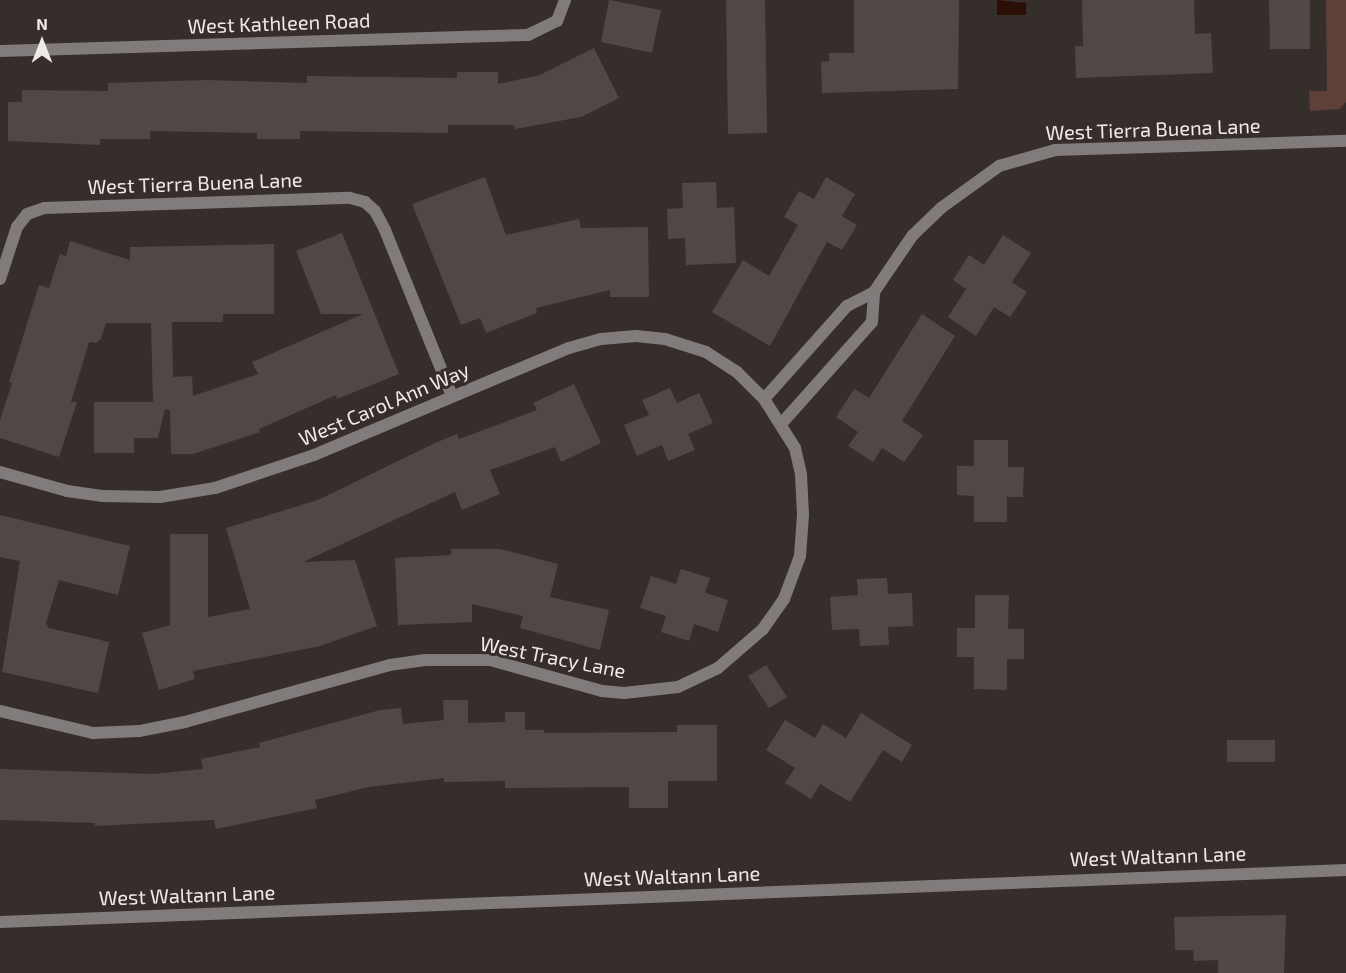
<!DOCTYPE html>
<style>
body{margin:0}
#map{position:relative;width:1346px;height:973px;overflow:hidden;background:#362e2b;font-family:"Exo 2",sans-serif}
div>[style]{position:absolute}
.green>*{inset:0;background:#5d4037}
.water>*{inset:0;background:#2b0f07}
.building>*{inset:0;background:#504845}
.street>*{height:12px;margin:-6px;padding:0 6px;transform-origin:6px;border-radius:6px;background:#817c7b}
span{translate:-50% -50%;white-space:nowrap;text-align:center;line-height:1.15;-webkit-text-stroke:6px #362e2b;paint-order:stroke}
.street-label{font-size:20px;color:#efeae8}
.north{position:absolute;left:12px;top:12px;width:60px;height:60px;-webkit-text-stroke:4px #362e2b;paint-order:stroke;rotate:0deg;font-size:16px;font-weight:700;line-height:24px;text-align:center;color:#efeae8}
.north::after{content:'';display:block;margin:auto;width:21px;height:27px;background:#efeae8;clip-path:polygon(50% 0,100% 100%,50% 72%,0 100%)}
</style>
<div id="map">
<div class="green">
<i style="clip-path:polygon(1326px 0,1346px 0,1346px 102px,1340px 109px,1310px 111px,1309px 91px,1327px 91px)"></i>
</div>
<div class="water">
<i style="clip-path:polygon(997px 0,1026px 3px,1026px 15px,997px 15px)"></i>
</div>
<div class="building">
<i style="clip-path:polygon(609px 0,661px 10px,652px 53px,601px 42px)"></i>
<i style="clip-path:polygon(726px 0,765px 0,767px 133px,728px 134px)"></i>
<i style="clip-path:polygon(854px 0,959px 0,958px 89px,822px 93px,821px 62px,829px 61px,829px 53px,854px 53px)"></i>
<i style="clip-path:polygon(1082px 0,1194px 0,1195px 34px,1211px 33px,1213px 73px,1076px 78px,1075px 46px,1083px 46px)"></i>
<i style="clip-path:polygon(1269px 0,1310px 0,1310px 49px,1270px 49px)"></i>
<i style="clip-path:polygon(594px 48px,619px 98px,581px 117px,515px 129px,514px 125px,448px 125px,448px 133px,300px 131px,300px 139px,257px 139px,257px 133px,150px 131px,150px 139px,100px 139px,100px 145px,8px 141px,8px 102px,22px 102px,22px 90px,108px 91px,108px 83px,207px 80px,307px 83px,307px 76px,457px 78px,457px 72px,498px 72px,498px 84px,540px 75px)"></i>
<i style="clip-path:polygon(485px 177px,506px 235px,579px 219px,581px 228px,648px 227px,649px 297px,610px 297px,610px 290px,536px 308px,537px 313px,486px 333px,480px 318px,461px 325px,412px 204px)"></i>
<i style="clip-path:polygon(826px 177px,855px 194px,842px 216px,857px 225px,842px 250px,827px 242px,770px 346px,712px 312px,743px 260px,769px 276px,798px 225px,784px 217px,799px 191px,814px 199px)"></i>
<i style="clip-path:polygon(716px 182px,717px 208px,734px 207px,736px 263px,686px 265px,685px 238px,668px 239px,667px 209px,683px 208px,682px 183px)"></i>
<i style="clip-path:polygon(342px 233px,399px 374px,337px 399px,336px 395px,259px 429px,260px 432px,193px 454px,171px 454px,170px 410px,165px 409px,158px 438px,134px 438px,134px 453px,94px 453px,94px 402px,153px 402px,151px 323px,106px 323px,101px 339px,96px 343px,89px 342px,71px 402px,77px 402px,59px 457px,0 438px,0 420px,12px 383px,9px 382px,39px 285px,49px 288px,60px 254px,66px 256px,70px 241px,130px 260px,130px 247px,274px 244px,274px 314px,223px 314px,223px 322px,172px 322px,173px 377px,192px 376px,193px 396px,258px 374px,252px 362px,363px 314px,321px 314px,296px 251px)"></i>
<i style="clip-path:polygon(1003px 235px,1031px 253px,1012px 282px,1027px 292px,1010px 317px,994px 307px,976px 336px,948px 317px,966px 289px,953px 280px,969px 255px,984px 265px)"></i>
<i style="clip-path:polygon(922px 314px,955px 336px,902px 421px,923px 435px,904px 462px,882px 448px,873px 462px,848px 446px,858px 432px,836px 417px,854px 389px,869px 398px)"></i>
<i style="clip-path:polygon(574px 384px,601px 443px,561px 462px,555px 447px,490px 470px,500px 494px,462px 510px,455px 492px,303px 562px,355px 560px,377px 626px,320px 646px,193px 671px,195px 679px,159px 690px,142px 633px,170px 625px,170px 534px,208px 534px,208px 617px,250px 609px,226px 528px,318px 500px,435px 443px,457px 434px,459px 439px,537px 410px,533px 403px)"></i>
<i style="clip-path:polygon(670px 388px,677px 403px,699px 393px,713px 423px,688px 434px,695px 450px,668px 461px,662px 445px,637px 456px,624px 425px,649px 415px,642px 400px)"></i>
<i style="clip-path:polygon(974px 440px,1008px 440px,1008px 467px,1024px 467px,1023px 497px,1007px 497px,1007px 522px,974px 522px,974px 496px,957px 495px,957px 466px,974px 466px)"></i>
<i style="clip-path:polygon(0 515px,130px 546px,118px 595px,59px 580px,46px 623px,49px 628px,109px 642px,98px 693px,2px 672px,20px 561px,0 557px)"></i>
<i style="clip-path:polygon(451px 549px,500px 549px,558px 564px,550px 597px,609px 610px,600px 650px,520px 628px,523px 616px,472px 604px,472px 622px,398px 625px,395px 558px,451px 555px)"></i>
<i style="clip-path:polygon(681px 569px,710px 578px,705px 593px,728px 600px,718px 632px,694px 624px,689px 641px,661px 632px,666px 616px,640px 608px,651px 576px,676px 584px)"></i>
<i style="clip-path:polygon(887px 578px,888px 594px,912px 593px,913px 626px,888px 627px,889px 645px,860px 646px,859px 629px,832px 630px,830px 597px,858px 595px,857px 579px)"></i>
<i style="clip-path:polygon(975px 595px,1009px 595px,1008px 629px,1024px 629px,1024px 659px,1007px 659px,1007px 690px,974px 689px,974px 657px,957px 657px,957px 628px,975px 628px)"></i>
<i style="clip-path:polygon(766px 665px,787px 697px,769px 708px,748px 676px)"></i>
<i style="clip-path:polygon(443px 700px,468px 700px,468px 723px,505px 722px,505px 712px,525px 712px,525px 730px,544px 730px,544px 733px,677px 732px,677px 725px,717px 725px,717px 781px,668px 781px,668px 808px,629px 808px,629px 787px,505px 788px,505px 781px,444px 782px,444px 778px,369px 787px,315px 800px,317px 808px,216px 829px,214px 820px,95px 826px,95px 823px,0 820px,0 769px,153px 774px,203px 769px,201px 759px,260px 747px,259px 743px,380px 710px,401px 708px,403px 724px,444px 720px)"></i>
<i style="clip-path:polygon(861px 713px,912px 745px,902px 762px,883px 750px,850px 802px,820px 784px,811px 799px,785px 783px,795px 768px,766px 750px,785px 720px,815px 738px,823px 724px,846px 738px)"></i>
<i style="clip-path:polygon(1227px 740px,1275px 740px,1275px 762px,1227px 762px)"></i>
<i style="clip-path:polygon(1286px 915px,1284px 973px,1218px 973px,1218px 960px,1194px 961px,1193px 950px,1175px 950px,1174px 917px)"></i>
</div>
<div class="street">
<i style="left:0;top:51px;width:528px;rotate:-1.74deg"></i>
<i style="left:528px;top:35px;width:32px;rotate:-26deg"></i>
<i style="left:557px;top:21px;width:22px;rotate:-69deg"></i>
<i style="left:0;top:279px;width:55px;rotate:-71.9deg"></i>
<i style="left:17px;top:227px;width:16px;rotate:-52deg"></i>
<i style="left:27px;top:214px;width:18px;rotate:-19deg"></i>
<i style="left:44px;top:208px;width:306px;rotate:-1.9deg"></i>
<i style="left:350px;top:198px;width:16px;rotate:15deg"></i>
<i style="left:365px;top:202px;width:13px;rotate:42deg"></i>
<i style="left:375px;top:211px;width:21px;rotate:62deg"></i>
<i style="left:385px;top:230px;width:179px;rotate:68deg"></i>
<i style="left:764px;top:399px;width:125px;rotate:-48.3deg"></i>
<i style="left:847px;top:306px;width:30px;rotate:-27deg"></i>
<i style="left:874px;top:292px;width:68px;rotate:-55.8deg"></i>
<i style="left:912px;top:236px;width:40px;rotate:-44deg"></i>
<i style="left:941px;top:208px;width:72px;rotate:-35.9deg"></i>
<i style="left:999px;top:166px;width:58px;rotate:-15.9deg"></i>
<i style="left:1055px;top:150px;width:291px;rotate:-1.8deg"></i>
<i style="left:782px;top:423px;width:135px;rotate:-48.3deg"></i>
<i style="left:872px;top:322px;width:30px;rotate:-86deg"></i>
<i style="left:0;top:472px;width:70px;rotate:15.8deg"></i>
<i style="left:67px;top:491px;width:35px;rotate:8deg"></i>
<i style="left:102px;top:496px;width:58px;rotate:1deg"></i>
<i style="left:160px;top:497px;width:56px;rotate:-9.3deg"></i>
<i style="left:215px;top:488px;width:104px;rotate:-18.4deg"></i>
<i style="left:314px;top:455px;width:277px;rotate:-22.8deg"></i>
<i style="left:569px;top:348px;width:33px;rotate:-16deg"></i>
<i style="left:601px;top:339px;width:35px;rotate:-5deg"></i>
<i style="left:636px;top:336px;width:29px;rotate:6deg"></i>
<i style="left:665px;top:339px;width:43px;rotate:17.6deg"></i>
<i style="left:706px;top:352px;width:37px;rotate:33deg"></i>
<i style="left:737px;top:372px;width:38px;rotate:45deg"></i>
<i style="left:764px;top:399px;width:58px;rotate:57.7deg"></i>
<i style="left:795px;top:448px;width:27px;rotate:77deg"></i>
<i style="left:801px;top:474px;width:41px;rotate:87.2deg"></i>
<i style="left:803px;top:515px;width:41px;rotate:94.2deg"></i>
<i style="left:800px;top:556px;width:46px;rotate:110.4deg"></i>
<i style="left:784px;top:599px;width:37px;rotate:125deg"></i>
<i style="left:763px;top:629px;width:60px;rotate:139.1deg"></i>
<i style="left:718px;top:668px;width:44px;rotate:154.6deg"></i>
<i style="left:678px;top:687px;width:54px;rotate:173.7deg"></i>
<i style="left:624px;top:693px;width:22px;rotate:-175deg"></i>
<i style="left:602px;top:691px;width:116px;rotate:-164.5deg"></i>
<i style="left:490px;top:660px;width:65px;rotate:180deg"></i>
<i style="left:425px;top:660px;width:35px;rotate:172deg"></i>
<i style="left:390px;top:665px;width:213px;rotate:164.5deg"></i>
<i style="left:185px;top:722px;width:47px;rotate:168.9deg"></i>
<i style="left:139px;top:731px;width:46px;rotate:177.5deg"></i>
<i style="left:93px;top:733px;width:96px;rotate:-166.7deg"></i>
<i style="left:0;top:922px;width:1347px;rotate:-2.21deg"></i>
</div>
<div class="street-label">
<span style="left:279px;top:23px;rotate:-2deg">West Kathleen Road</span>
<span style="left:1153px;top:129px;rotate:-2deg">West Tierra Buena Lane</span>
<span style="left:195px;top:183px;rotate:-2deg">West Tierra Buena Lane</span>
<span style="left:384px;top:404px;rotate:-23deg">West Carol Ann Way</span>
<span style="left:553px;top:657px;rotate:11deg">West Tracy Lane</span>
<span style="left:1158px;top:856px;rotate:-2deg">West Waltann Lane</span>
<span style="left:672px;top:876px;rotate:-2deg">West Waltann Lane</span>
<span style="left:187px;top:895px;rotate:-2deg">West Waltann Lane</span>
</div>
<div class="north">N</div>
</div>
